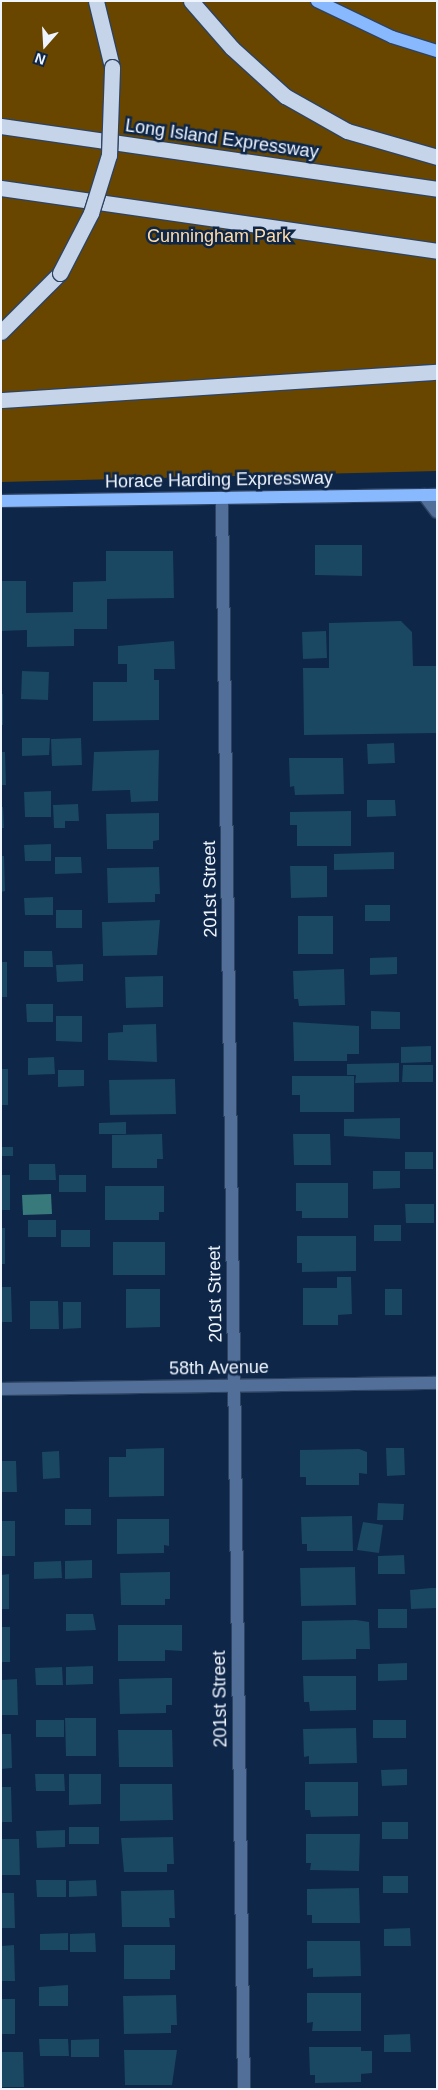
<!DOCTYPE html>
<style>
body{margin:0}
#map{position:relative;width:438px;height:2090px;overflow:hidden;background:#0e2648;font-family:Arial,sans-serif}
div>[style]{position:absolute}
.green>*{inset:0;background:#684600}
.water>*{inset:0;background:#38797b}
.building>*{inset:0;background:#1a4761}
.roads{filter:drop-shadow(1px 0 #2e4361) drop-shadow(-1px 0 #2e4361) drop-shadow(0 1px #2e4361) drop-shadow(0 -1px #2e4361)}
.minor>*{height:12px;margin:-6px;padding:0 6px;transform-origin:6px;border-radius:6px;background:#526f99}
.major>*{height:12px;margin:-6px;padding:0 6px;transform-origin:6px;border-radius:6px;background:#88b8fe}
.highway>*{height:15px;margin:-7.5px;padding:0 7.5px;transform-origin:7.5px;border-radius:7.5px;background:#c6d4e9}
.bridges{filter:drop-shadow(1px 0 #2e4361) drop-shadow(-1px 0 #2e4361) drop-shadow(0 1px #2e4361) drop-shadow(0 -1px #2e4361)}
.highway-bridge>*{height:15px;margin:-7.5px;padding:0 7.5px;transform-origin:7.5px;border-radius:7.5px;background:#c6d4e9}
span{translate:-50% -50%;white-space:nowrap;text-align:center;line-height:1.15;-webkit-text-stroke:5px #0e2648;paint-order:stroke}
.street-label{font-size:18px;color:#eff5fe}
.park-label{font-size:18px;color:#ffdca7}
.frame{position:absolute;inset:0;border:2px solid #eff5fe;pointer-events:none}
.north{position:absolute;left:20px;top:20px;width:50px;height:50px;-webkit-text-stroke:4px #0e2648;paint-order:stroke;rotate:199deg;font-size:14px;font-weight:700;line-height:20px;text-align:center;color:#eff5fe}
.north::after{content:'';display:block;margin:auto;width:18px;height:22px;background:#eff5fe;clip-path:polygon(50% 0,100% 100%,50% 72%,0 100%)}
</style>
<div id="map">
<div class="green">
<i style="clip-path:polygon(1px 1px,437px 1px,437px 471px,1px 482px)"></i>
</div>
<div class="water">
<i style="clip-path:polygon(51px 1194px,52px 1214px,23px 1215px,22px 1195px)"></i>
</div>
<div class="building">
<i style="clip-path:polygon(315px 545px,362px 545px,362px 576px,315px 575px)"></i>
<i style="clip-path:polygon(106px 551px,173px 551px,174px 598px,107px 599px,107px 629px,74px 629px,74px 646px,27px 647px,27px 630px,1px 631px,1px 581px,26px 581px,26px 613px,73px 612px,73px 582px,106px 581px)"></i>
<i style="clip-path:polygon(401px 621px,412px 632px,413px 666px,437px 666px,437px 733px,304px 735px,303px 668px,329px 668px,329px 623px)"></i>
<i style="clip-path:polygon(326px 631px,327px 658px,303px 659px,302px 632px)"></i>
<i style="clip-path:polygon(174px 641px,175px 669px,154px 669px,154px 680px,159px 680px,159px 720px,93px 721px,93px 682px,127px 682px,127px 664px,118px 664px,118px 646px)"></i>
<i style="clip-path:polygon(22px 671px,49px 672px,48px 700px,21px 699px)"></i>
<i style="clip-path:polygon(1px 694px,3px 694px,3px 725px,1px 725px)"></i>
<i style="clip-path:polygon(22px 738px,50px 738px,49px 755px,22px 756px)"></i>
<i style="clip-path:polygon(81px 738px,82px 765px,52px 766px,51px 739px)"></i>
<i style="clip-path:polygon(394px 743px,395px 763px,368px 764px,367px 744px)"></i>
<i style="clip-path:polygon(159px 750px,158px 801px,131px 802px,130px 790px,92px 791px,94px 752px)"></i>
<i style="clip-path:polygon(1px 752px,5px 752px,6px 785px,1px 785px)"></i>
<i style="clip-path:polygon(289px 758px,343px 758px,344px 794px,295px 795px,294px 786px,290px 787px)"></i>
<i style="clip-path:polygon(51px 791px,51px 817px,25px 817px,24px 792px)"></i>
<i style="clip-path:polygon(367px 800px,395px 800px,396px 816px,367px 817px)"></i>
<i style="clip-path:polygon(78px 804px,79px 821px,65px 821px,65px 828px,54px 828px,53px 805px)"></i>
<i style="clip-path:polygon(1px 807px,3px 807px,4px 828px,1px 828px)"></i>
<i style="clip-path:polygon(351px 811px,351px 846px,297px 846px,297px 825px,290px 825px,290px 812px)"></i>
<i style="clip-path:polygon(159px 813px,159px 840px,153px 841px,153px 849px,107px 849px,106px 814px)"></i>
<i style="clip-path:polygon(51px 844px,51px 861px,25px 861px,24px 845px)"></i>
<i style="clip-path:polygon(394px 852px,394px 869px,334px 870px,334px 854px)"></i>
<i style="clip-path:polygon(1px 856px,4px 856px,5px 891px,1px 892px)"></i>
<i style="clip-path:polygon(55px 857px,81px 857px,82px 873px,55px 874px)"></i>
<i style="clip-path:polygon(290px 866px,327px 866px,327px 897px,291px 898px)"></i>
<i style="clip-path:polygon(159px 867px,160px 894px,155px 894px,155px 902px,108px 903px,107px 868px)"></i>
<i style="clip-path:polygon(53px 897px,53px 915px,25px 915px,24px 898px)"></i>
<i style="clip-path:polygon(365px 905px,390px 905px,390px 921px,365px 921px)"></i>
<i style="clip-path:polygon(56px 910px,82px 910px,82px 928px,56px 928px)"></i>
<i style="clip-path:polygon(298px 916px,333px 916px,333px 954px,298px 954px)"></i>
<i style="clip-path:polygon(160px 920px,157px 955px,103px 956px,102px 922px)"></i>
<i style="clip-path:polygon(24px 951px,52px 951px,53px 967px,24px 967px)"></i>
<i style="clip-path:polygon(397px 957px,397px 974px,370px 975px,370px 958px)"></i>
<i style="clip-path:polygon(1px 962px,7px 962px,7px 997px,1px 997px)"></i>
<i style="clip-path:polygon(83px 964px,83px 981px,57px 982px,56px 965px)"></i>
<i style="clip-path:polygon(344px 969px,345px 1005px,299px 1006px,298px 999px,294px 999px,293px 971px)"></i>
<i style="clip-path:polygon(163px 976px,163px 1007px,126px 1008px,125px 977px)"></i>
<i style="clip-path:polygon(26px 1004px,53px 1004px,53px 1022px,27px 1022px)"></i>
<i style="clip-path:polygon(371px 1011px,400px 1012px,400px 1029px,371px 1029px)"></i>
<i style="clip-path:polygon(56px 1016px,82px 1016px,82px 1042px,56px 1041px)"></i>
<i style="clip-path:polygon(293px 1022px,359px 1026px,359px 1054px,347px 1054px,347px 1061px,294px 1061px)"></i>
<i style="clip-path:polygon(156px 1024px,157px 1062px,108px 1060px,108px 1033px,123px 1032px,123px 1025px)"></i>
<i style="clip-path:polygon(431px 1046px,431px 1062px,401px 1063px,401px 1047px)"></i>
<i style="clip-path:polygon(54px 1057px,55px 1074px,28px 1075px,28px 1058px)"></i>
<i style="clip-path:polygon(399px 1063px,399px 1082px,355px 1083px,356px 1075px,347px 1075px,347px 1064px)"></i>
<i style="clip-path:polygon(403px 1065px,433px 1065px,433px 1082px,402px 1082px)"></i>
<i style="clip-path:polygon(1px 1069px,8px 1069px,8px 1105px,1px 1105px)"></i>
<i style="clip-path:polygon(58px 1070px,84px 1070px,84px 1086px,58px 1087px)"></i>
<i style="clip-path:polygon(292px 1076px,354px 1076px,354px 1112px,300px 1112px,300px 1095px,292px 1095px)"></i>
<i style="clip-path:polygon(175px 1079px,176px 1114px,110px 1115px,109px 1080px)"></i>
<i style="clip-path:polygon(400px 1118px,400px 1139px,344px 1136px,344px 1119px)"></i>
<i style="clip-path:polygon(126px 1122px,126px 1134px,99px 1134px,99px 1123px)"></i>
<i style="clip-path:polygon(162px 1134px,163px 1159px,157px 1159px,157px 1168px,112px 1168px,112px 1135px)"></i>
<i style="clip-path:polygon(293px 1134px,330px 1134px,331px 1165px,294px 1165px)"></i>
<i style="clip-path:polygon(1px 1147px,13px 1147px,13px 1156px,1px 1156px)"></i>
<i style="clip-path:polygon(405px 1152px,433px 1152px,433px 1169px,405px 1169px)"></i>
<i style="clip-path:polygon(29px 1164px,55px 1164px,56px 1180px,29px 1180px)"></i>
<i style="clip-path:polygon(373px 1171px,400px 1171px,400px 1188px,373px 1189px)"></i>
<i style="clip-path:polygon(1px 1175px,10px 1175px,10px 1210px,1px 1210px)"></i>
<i style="clip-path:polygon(59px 1175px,86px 1175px,86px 1192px,59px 1192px)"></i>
<i style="clip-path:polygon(296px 1183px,348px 1183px,348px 1218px,302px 1218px,302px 1211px,296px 1211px)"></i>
<i style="clip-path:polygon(105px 1186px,164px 1186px,164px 1212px,159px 1212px,159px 1220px,105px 1220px)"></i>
<i style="clip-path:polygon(405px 1204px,434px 1204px,434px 1223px,406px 1223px)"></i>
<i style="clip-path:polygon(28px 1220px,56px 1220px,56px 1237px,28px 1237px)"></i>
<i style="clip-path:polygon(374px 1225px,401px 1225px,401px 1241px,374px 1241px)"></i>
<i style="clip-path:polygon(1px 1228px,5px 1228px,5px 1264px,1px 1264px)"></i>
<i style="clip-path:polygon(61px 1230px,90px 1230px,90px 1247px,61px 1247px)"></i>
<i style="clip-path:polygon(297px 1236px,356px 1236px,356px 1271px,302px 1272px,302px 1263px,297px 1263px)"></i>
<i style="clip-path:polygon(113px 1242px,165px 1242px,165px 1275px,113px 1275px)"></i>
<i style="clip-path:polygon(337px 1277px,351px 1277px,352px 1314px,338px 1315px,338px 1325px,303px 1325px,303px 1288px,337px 1288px)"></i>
<i style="clip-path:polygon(1px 1287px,11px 1287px,12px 1322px,1px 1322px)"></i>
<i style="clip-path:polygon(126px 1289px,160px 1289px,160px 1327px,126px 1328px)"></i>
<i style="clip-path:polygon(385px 1289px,402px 1289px,402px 1315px,385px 1315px)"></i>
<i style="clip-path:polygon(30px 1301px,58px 1301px,59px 1329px,30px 1329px)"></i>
<i style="clip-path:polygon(63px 1302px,81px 1302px,81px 1328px,63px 1329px)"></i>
<i style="clip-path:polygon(164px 1448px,164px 1496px,109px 1497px,109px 1457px,126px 1457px,126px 1449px)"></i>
<i style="clip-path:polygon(386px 1448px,404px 1448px,405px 1475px,387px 1476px)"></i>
<i style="clip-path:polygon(359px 1449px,367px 1452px,367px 1474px,359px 1473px,359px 1485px,306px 1485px,306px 1477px,300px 1477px,300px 1450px)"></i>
<i style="clip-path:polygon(59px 1451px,60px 1478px,43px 1479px,42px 1452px)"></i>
<i style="clip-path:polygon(1px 1461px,16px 1461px,17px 1492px,1px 1492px)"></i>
<i style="clip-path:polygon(378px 1503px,404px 1504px,403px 1520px,377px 1520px)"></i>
<i style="clip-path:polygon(65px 1509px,91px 1509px,91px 1525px,65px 1525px)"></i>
<i style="clip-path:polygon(352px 1516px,353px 1551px,307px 1551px,307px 1544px,302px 1544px,301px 1517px)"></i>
<i style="clip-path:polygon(117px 1519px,169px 1519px,169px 1546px,164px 1545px,164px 1553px,117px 1554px)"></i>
<i style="clip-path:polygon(1px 1521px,15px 1521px,15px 1556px,1px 1556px)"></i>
<i style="clip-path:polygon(363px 1522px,383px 1525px,379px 1553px,357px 1550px)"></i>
<i style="clip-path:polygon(404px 1555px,405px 1574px,378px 1574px,378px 1556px)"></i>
<i style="clip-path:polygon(92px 1560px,92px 1578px,65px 1579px,65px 1561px)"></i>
<i style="clip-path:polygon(61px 1561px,62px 1578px,34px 1579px,34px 1562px)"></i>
<i style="clip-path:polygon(355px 1567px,356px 1605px,301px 1606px,300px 1568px)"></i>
<i style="clip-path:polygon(170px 1572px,170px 1599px,165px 1599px,165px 1605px,121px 1605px,120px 1573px)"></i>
<i style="clip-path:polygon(9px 1574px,9px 1609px,1px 1609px,1px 1575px)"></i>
<i style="clip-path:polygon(431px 1588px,437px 1588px,437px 1608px,411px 1609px,410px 1590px)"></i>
<i style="clip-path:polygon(378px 1609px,407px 1609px,407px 1628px,378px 1628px)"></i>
<i style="clip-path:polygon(66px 1614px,93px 1614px,96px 1630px,66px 1631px)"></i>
<i style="clip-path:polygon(356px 1620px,369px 1622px,370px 1649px,356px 1649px,356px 1659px,302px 1660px,302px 1621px)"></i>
<i style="clip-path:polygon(118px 1625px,182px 1625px,182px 1651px,165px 1650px,165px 1661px,118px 1661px)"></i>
<i style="clip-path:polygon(1px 1627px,10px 1627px,10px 1662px,1px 1662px)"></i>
<i style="clip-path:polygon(407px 1663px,407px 1680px,378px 1681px,378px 1664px)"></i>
<i style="clip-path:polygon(93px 1666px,93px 1684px,66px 1685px,66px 1667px)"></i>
<i style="clip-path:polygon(62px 1667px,63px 1685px,36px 1685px,35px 1668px)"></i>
<i style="clip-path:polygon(303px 1676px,356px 1676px,356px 1710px,310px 1711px,309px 1702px,304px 1702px)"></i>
<i style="clip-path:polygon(167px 1678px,172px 1678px,172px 1705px,166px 1705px,166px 1713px,120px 1714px,119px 1679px)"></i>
<i style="clip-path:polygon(17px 1679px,18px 1715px,1px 1715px,1px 1680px)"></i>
<i style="clip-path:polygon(65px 1718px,96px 1718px,96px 1756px,66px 1756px)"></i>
<i style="clip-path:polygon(36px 1720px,64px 1720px,64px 1737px,36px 1737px)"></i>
<i style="clip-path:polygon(373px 1720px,406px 1720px,406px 1738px,373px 1738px)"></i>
<i style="clip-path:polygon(356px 1728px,357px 1763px,309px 1764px,309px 1756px,304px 1757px,303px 1729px)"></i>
<i style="clip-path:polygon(118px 1730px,172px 1730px,173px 1767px,119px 1767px)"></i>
<i style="clip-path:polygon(1px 1734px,11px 1734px,12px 1768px,1px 1769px)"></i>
<i style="clip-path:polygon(407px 1769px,407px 1785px,382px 1786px,381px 1770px)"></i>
<i style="clip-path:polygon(35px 1774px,64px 1774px,65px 1791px,36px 1791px)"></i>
<i style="clip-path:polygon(69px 1774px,101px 1774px,101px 1804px,69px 1805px)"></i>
<i style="clip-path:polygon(305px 1782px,358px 1782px,358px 1816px,311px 1817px,310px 1810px,305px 1810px)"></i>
<i style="clip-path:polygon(120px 1784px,172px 1784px,173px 1820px,120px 1821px)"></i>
<i style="clip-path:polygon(1px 1787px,11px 1787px,12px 1822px,1px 1822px)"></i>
<i style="clip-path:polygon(382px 1822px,408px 1822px,408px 1839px,382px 1839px)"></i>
<i style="clip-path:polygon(69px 1827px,99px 1827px,99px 1844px,69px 1844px)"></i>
<i style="clip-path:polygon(65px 1830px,65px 1847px,37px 1848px,36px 1831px)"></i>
<i style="clip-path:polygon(306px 1834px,360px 1834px,359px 1871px,310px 1870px,311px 1863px,306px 1863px)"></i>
<i style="clip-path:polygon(173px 1837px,174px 1864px,167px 1864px,167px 1872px,124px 1872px,121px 1838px)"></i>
<i style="clip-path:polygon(1px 1839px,19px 1839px,20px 1875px,1px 1875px)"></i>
<i style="clip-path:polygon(383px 1876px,408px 1876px,408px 1893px,383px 1893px)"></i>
<i style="clip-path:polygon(36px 1880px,66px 1880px,66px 1897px,37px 1897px)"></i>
<i style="clip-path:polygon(96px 1880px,97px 1896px,69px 1897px,69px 1881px)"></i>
<i style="clip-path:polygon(359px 1888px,360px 1923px,312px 1923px,312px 1915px,307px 1915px,307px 1889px)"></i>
<i style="clip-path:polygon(174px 1890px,175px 1918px,169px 1918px,170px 1927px,122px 1927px,121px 1891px)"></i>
<i style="clip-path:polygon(1px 1893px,14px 1893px,15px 1928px,1px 1928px)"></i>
<i style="clip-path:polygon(410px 1928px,411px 1946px,384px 1946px,384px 1929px)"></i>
<i style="clip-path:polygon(68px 1933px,68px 1950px,40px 1950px,40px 1934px)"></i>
<i style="clip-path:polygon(95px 1933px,96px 1952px,70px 1952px,70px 1934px)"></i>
<i style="clip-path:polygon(307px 1941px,360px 1941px,361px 1976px,313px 1977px,313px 1968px,307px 1969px)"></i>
<i style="clip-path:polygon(14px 1945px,15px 1981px,1px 1981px,1px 1946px)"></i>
<i style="clip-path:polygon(124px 1945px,175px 1945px,175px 1970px,170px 1970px,170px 1979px,124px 1979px)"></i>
<i style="clip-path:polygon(68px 1985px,68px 2006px,39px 2006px,39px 1987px)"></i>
<i style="clip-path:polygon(307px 1993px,361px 1993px,361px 2031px,312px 2031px,313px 2022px,307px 2023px)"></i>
<i style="clip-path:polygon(176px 1995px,177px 2025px,171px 2025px,171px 2033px,124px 2034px,123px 1996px)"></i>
<i style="clip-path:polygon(1px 1999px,15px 1999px,15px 2034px,1px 2034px)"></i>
<i style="clip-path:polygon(410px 2034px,411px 2052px,384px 2052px,384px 2035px)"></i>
<i style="clip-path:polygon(39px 2039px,68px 2039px,69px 2056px,40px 2056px)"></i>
<i style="clip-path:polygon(99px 2039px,99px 2057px,71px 2057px,71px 2040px)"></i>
<i style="clip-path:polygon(309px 2047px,361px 2047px,361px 2051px,372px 2051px,372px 2073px,361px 2074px,361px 2082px,315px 2083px,315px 2075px,310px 2075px)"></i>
<i style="clip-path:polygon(124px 2050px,177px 2050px,172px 2085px,125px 2085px)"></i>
<i style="clip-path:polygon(1px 2052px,23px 2052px,24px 2087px,1px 2087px)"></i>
</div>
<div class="roads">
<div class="minor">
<i style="left:424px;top:495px;width:21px;rotate:53deg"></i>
<i style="left:222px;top:498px;width:1591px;rotate:89.21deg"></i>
<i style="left:1px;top:1389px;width:436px;rotate:-0.8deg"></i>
</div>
<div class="major">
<i style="left:317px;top:1px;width:83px;rotate:25.6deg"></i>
<i style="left:392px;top:37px;width:47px;rotate:17.3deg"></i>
<i style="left:1px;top:501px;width:436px;rotate:-0.8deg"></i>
</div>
<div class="highway">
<i style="left:96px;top:1px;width:68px;rotate:76.4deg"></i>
<i style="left:191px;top:1px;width:62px;rotate:48.9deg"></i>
<i style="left:232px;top:48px;width:72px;rotate:42.2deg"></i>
<i style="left:285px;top:96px;width:71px;rotate:29.4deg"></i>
<i style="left:347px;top:131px;width:94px;rotate:16.1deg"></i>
<i style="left:1px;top:126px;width:441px;rotate:8.2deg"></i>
<i style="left:1px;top:188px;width:441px;rotate:8.2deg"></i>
<i style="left:1px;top:332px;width:83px;rotate:-45deg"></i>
<i style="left:1px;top:400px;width:437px;rotate:-3.7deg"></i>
</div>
</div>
<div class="bridges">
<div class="highway-bridge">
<i style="left:60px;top:273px;width:68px;rotate:-62.7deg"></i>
<i style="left:91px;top:213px;width:61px;rotate:-72.8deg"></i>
<i style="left:109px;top:155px;width:88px;rotate:-88deg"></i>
</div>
</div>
<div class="street-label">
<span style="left:222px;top:139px;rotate:8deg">Long Island Expressway</span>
<span style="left:219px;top:480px;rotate:-1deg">Horace Harding Expressway</span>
<span style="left:210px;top:889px;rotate:-91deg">201st Street</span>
<span style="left:215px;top:1294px;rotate:-91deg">201st Street</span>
<span style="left:219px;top:1368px;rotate:-1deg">58th Avenue</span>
<span style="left:220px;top:1699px;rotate:-91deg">201st Street</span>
</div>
<div class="park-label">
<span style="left:219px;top:236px">Cunningham Park</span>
</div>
<div class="frame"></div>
<div class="north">N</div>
</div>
